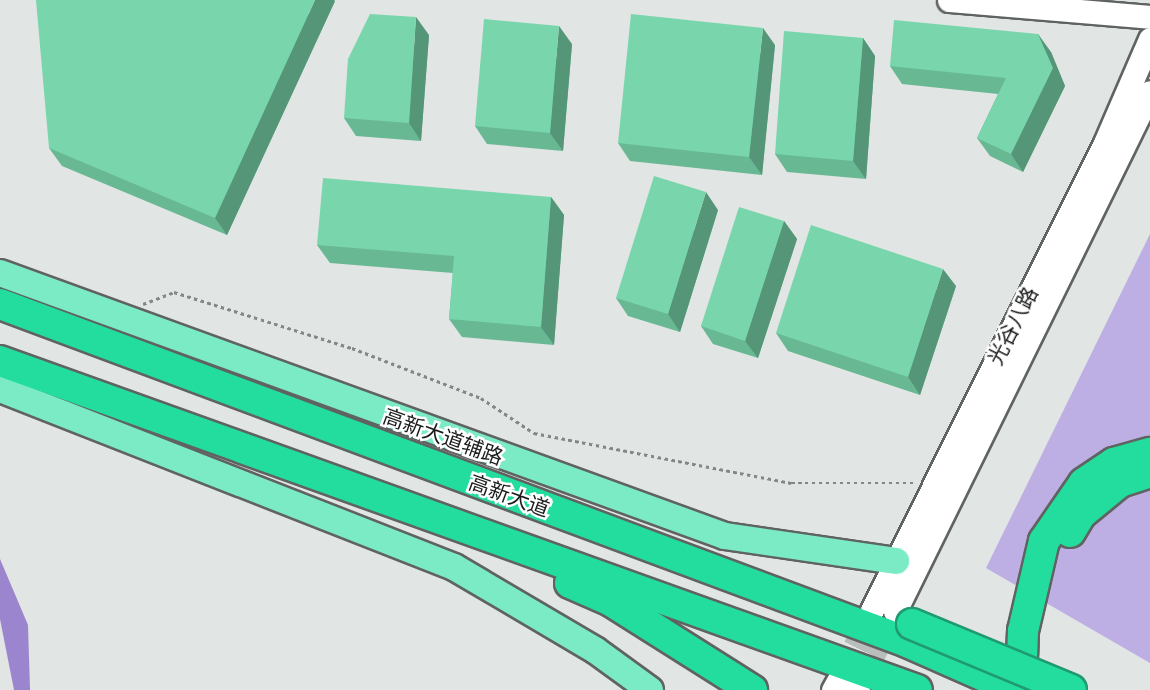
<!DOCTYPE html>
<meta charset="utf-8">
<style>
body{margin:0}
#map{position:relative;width:1150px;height:690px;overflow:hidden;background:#e1e5e3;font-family:"Roboto Condensed","Noto Sans SC",sans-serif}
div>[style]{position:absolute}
.green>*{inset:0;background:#bdafe3}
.water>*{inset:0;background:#9b85ce}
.secondary-tunnel>*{height:23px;margin-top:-11.5px;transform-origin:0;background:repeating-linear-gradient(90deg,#b9bdbb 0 23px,transparent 0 34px)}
.path>*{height:2.5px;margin-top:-1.25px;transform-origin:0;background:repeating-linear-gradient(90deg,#848786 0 3.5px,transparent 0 7px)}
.roads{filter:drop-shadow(2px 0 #5f6361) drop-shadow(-2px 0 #5f6361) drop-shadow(0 2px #5f6361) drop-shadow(0 -2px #5f6361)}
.secondary>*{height:23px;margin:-11.5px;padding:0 11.5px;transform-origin:11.5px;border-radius:11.5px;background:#fff}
.primary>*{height:26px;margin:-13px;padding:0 13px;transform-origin:13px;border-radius:13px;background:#7bebc5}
.highway>*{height:30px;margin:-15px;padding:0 15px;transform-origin:15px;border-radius:15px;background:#23dd9e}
.bridges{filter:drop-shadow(2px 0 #209a70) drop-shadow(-2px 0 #209a70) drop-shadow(0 2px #209a70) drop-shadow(0 -2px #209a70)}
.highway-bridge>*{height:30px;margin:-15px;padding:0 15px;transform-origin:15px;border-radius:15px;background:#23dd9e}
.wall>*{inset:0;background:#68b894}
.shaded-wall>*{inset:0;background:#559678}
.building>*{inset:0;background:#79d6ac}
span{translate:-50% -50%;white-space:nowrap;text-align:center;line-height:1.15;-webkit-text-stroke:5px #fff;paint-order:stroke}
.street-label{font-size:21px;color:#1b1d1c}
</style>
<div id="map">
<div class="green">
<i style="clip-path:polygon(1150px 234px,1150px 663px,986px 568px)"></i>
</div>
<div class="water">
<i style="clip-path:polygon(0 559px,28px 625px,30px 690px,14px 690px,0 619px)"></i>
</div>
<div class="secondary-tunnel">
<i style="left:840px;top:677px;width:71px;rotate:-64.2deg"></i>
<i style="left:859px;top:686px;width:74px;rotate:-64.5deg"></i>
</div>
<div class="path">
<i style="left:143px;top:304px;width:33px;rotate:-21deg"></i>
<i style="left:174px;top:292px;width:187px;rotate:17.5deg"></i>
<i style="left:352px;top:348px;width:138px;rotate:21.2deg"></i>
<i style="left:481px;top:398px;width:64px;rotate:33.4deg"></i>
<i style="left:534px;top:433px;width:262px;rotate:11deg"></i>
<i style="left:791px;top:483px;width:125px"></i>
</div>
<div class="roads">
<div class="secondary">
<i style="left:949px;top:0;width:202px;rotate:4.8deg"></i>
<i style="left:872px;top:610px;width:522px;rotate:-63.48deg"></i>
<i style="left:1105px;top:143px;width:113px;rotate:-66.6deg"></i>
<i style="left:895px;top:611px;width:578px;rotate:-63.83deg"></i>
<i style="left:833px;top:690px;width:10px;rotate:-61deg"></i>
<i style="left:857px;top:690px;width:2px;rotate:-63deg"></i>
</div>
<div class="primary">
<i style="left:0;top:273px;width:771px;rotate:19.94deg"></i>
<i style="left:725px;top:536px;width:173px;rotate:8.3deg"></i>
<i style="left:0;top:389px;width:488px;rotate:21.4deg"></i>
<i style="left:454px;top:567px;width:164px;rotate:30.5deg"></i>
<i style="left:595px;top:650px;width:68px;rotate:36deg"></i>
</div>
<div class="highway">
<i style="left:0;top:304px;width:968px;rotate:20.44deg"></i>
<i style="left:907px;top:642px;width:119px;rotate:23.8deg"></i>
<i style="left:0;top:361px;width:974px;rotate:19.74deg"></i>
<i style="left:1070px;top:532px;width:21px;rotate:-59deg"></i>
<i style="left:1081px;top:514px;width:50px;rotate:-39.4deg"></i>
<i style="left:1120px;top:482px;width:29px;rotate:-18deg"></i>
<i style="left:570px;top:583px;width:45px;rotate:23.7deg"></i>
<i style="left:611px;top:601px;width:167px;rotate:32.3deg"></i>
<i style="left:1021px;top:690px;width:59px;rotate:-88.1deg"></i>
<i style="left:1023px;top:631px;width:92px;rotate:-76.9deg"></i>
<i style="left:1044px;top:541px;width:70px;rotate:-55.4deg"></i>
<i style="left:1084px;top:483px;width:36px;rotate:-34deg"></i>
<i style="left:1114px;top:463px;width:37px;rotate:-16deg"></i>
</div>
</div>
<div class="bridges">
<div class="highway-bridge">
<i style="left:912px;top:624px;width:172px;rotate:22.5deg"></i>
</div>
</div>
<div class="wall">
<i style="clip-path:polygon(335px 1px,227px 235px,62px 166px,49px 148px)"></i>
<i style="clip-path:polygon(429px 35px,421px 141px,356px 136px,344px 118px)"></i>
<i style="clip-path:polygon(863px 38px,875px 56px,866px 179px,787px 172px,775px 154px)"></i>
<i style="clip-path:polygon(572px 44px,563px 151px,487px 144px,475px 126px)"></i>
<i style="clip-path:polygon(775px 45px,762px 175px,630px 161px,618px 143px)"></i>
<i style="clip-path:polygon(1051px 52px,1065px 86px,1023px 172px,990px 156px,977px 138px,998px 94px,902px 84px,890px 66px)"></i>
<i style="clip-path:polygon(551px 197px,564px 215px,554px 345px,462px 337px,449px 319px,453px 273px,330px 263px,317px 245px)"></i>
<i style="clip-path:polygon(718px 210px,680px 332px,628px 316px,616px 298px)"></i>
<i style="clip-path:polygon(784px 221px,797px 239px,758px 358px,713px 344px,701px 326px)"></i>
<i style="clip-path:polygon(956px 286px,920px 395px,788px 351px,776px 333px)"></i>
</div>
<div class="shaded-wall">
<i style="clip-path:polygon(315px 0,334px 0,335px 1px,227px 235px,215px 218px)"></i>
<i style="clip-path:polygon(416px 17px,429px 35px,421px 141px,409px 123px)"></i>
<i style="clip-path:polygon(559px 26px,572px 44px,563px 151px,550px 133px)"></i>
<i style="clip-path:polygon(763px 28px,775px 45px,762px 175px,749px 157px)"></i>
<i style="clip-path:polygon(1038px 34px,1051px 52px,1065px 86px,1023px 172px,1011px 154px)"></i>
<i style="clip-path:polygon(863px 38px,875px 56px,866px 179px,853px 161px)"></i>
<i style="clip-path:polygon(706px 192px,718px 210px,680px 332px,668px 314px)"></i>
<i style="clip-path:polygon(551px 197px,564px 215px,554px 345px,541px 327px)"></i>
<i style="clip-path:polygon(784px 221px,797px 239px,758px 358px,745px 341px)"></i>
<i style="clip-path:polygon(943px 269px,956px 286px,920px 395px,908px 377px)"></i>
</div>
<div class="building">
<i style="clip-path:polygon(36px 0,315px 0,215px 218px,49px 148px)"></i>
<i style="clip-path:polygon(370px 14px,416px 17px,409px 123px,344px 118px,348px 59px)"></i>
<i style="clip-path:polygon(631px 14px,763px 28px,749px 157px,618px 143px)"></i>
<i style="clip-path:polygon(484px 19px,559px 26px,550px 133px,475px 126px)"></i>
<i style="clip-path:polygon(894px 20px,1038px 34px,1053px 68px,1011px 154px,977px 138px,1006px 78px,890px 66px)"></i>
<i style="clip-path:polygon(784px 31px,863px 38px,853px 161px,775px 154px)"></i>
<i style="clip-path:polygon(654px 176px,706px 192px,668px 314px,616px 298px)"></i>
<i style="clip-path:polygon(323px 178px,551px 197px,541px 327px,449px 319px,454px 256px,317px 245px)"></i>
<i style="clip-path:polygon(739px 207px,784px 221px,745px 341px,701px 326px)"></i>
<i style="clip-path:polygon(811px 225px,943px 269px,908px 377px,776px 333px)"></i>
</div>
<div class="street-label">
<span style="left:1013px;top:326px;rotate:-63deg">光谷八路</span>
<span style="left:443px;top:437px;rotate:20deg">高新大道辅路</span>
<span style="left:509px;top:496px;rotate:20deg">高新大道</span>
</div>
</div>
